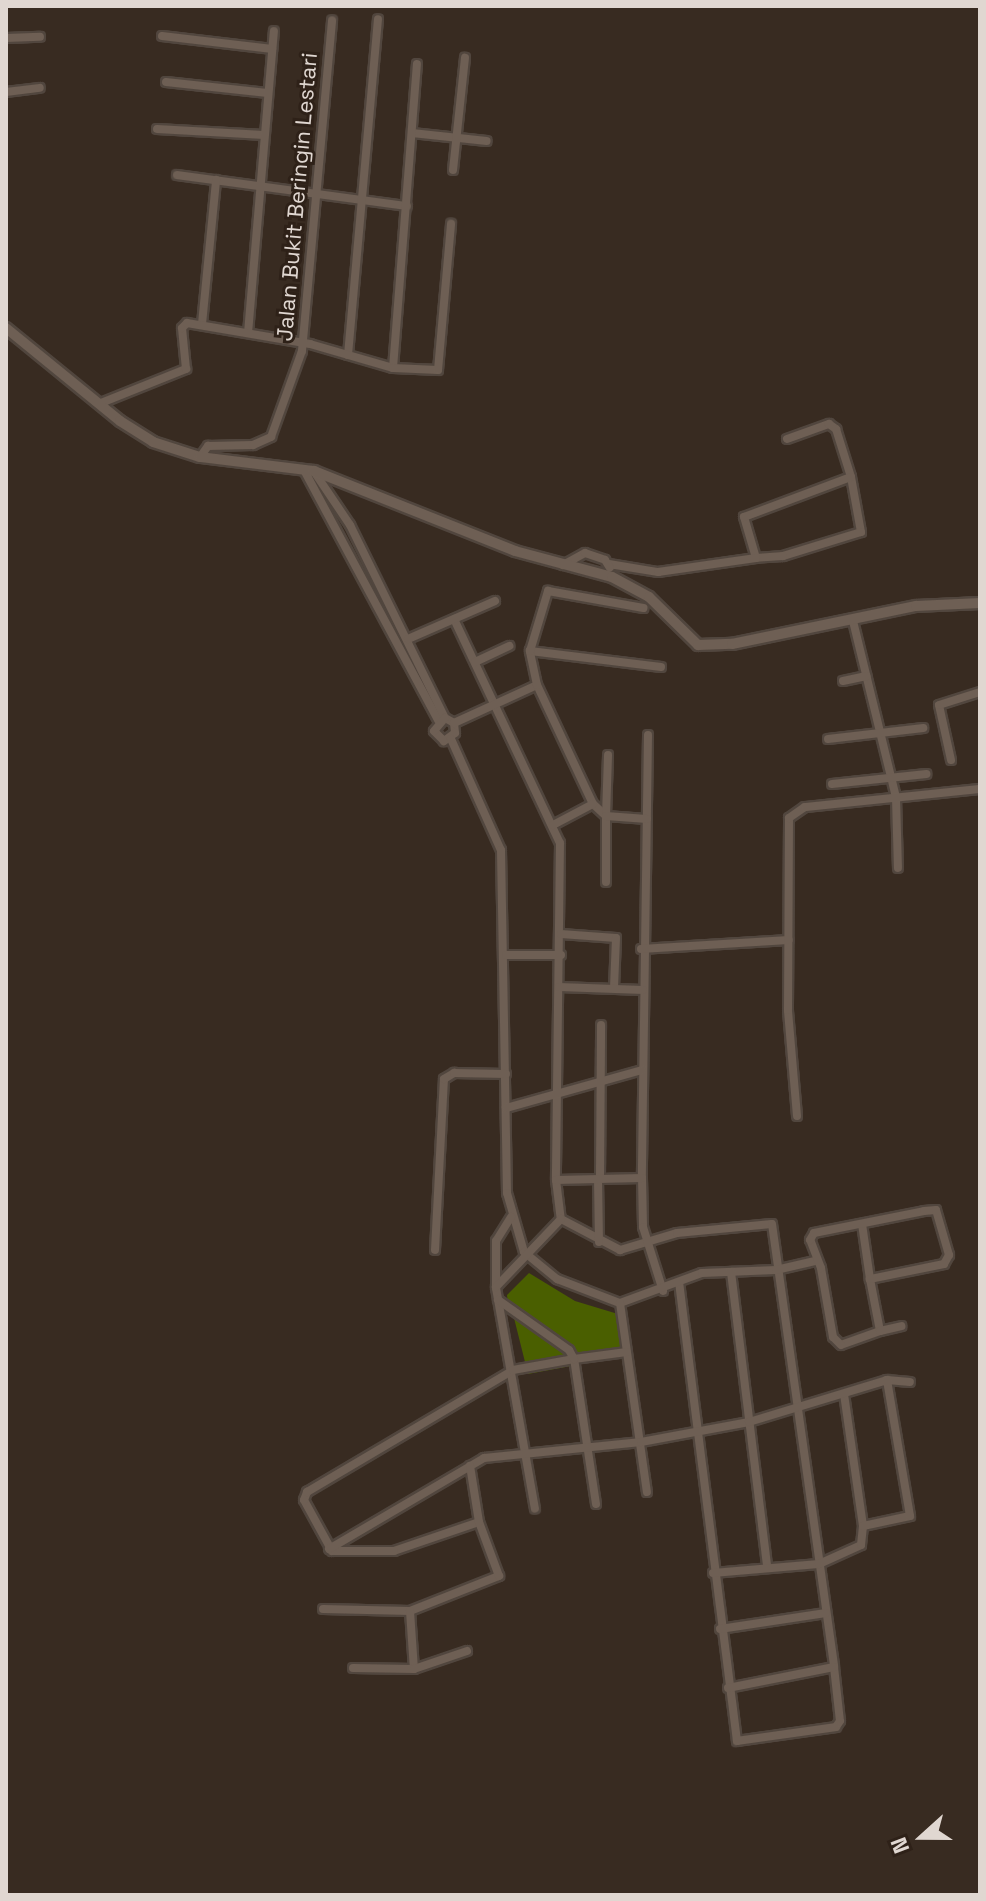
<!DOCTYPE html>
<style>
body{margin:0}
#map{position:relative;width:986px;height:1901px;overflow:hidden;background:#382b21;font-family:"Space Grotesk",sans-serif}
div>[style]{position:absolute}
.green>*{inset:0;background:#4a5f00}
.roads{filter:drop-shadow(2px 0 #51463e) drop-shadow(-2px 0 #51463e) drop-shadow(0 2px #51463e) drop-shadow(0 -2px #51463e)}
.minor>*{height:8px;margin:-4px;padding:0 4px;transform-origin:4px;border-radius:4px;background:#6e5f54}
.tertiary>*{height:10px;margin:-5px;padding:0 5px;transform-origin:5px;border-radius:5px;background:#6e5f54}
span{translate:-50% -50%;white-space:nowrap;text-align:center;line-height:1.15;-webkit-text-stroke:6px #2e2118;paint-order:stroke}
.street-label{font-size:22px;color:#e0d7d1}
.frame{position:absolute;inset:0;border:8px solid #e0d7d1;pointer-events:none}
.north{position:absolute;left:882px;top:1797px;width:80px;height:80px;-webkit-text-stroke:6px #2e2118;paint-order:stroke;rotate:249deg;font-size:22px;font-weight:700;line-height:32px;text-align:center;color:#e0d7d1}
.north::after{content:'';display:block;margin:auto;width:28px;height:36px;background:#e0d7d1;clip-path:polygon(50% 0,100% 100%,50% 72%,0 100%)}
</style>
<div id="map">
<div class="green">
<i style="clip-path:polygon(529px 1273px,575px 1301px,618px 1314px,625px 1355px,590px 1362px,508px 1304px,507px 1295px)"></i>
<i style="clip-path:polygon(514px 1318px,569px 1357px,571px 1366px,528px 1374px)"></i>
</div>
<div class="roads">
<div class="minor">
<i style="left:162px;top:36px;width:111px;rotate:6.7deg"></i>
<i style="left:6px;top:38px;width:34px;rotate:-2deg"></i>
<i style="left:166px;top:82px;width:102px;rotate:6.2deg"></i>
<i style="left:6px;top:92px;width:34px;rotate:-7deg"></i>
<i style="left:157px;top:129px;width:107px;rotate:3.2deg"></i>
<i style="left:412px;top:133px;width:75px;rotate:6.1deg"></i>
<i style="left:453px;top:170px;width:113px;rotate:-83.9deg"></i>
<i style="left:177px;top:175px;width:232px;rotate:7.7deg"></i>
<i style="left:202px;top:324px;width:145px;rotate:-84.4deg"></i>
<i style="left:248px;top:333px;width:303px;rotate:-85.1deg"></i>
<i style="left:348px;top:355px;width:337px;rotate:-84.9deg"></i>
<i style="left:393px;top:368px;width:305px;rotate:-85.5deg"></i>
<i style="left:101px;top:403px;width:92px;rotate:-21.8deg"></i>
<i style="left:186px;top:369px;width:41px;rotate:-95.6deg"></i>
<i style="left:182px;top:328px;width:7px;rotate:-45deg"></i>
<i style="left:187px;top:323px;width:125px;rotate:9.7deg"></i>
<i style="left:310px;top:344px;width:86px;rotate:16.1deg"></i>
<i style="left:393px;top:368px;width:45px;rotate:2.5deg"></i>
<i style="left:438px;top:370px;width:147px;rotate:-84.9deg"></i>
<i style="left:787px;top:439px;width:45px;rotate:-19.7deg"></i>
<i style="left:829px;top:424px;width:9px;rotate:36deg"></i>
<i style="left:836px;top:429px;width:50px;rotate:72.6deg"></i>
<i style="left:200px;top:457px;width:14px;rotate:-54deg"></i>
<i style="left:208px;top:446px;width:45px;rotate:-1.3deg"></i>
<i style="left:253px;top:445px;width:20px;rotate:-24deg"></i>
<i style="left:271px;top:437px;width:91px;rotate:-70.2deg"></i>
<i style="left:302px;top:351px;width:332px;rotate:-84.8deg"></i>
<i style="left:304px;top:470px;width:284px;rotate:61.8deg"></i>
<i style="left:315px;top:473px;width:63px;rotate:56.1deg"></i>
<i style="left:350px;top:525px;width:215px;rotate:63.8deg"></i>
<i style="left:445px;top:718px;width:10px;rotate:29deg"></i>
<i style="left:454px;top:723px;width:10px;rotate:84deg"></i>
<i style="left:455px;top:733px;width:14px;rotate:144deg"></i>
<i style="left:444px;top:741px;width:14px;rotate:-135deg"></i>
<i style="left:434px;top:731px;width:17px;rotate:-50deg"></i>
<i style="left:851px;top:477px;width:56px;rotate:79.7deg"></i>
<i style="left:861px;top:532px;width:82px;rotate:162.9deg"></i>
<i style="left:783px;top:556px;width:27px;rotate:176deg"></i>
<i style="left:756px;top:558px;width:43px;rotate:-106.3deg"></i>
<i style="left:744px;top:517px;width:114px;rotate:-20.5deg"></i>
<i style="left:609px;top:564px;width:50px;rotate:9.3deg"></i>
<i style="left:658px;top:572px;width:99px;rotate:-8.1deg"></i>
<i style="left:563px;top:565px;width:25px;rotate:-29deg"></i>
<i style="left:585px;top:553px;width:21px;rotate:19deg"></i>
<i style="left:605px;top:560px;width:9px;rotate:58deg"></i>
<i style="left:454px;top:619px;width:248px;rotate:64.7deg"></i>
<i style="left:560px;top:843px;width:337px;rotate:90.7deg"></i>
<i style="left:556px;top:1180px;width:39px;rotate:83deg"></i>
<i style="left:561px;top:1219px;width:67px;rotate:27.7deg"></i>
<i style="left:620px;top:1250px;width:59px;rotate:-16.6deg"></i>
<i style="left:677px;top:1233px;width:95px;rotate:-5.4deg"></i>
<i style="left:772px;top:1224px;width:447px;rotate:82deg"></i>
<i style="left:834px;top:1667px;width:54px;rotate:83.7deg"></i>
<i style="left:840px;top:1721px;width:7px;rotate:124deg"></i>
<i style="left:836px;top:1727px;width:100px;rotate:172deg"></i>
<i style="left:737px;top:1741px;width:460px;rotate:-97.2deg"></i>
<i style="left:853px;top:621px;width:182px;rotate:76.3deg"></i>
<i style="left:896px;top:798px;width:70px;rotate:88.4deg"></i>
<i style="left:408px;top:639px;width:95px;rotate:-23.6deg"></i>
<i style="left:530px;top:651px;width:132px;rotate:7deg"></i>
<i style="left:475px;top:662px;width:38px;rotate:-25deg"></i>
<i style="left:843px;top:681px;width:24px;rotate:-12deg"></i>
<i style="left:454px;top:723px;width:91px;rotate:-24.6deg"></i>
<i style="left:648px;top:735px;width:443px;rotate:90.8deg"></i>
<i style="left:642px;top:1178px;width:49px;rotate:88.8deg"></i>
<i style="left:643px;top:1227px;width:67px;rotate:72.6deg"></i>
<i style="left:451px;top:739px;width:122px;rotate:65.8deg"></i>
<i style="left:501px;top:850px;width:343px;rotate:89deg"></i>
<i style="left:507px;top:1193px;width:61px;rotate:73.9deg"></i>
<i style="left:524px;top:1252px;width:43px;rotate:39.3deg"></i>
<i style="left:557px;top:1279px;width:67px;rotate:20.9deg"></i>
<i style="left:620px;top:1303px;width:87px;rotate:-20.1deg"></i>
<i style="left:702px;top:1273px;width:74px;rotate:-2.3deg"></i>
<i style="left:776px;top:1270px;width:40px;rotate:-13deg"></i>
<i style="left:828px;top:739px;width:96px;rotate:-6.6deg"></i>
<i style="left:951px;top:760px;width:56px;rotate:-102.3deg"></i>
<i style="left:939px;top:705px;width:43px;rotate:-17.6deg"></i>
<i style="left:832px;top:784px;width:95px;rotate:-6.1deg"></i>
<i style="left:606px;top:816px;width:18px;rotate:-137deg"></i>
<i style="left:593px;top:804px;width:132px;rotate:-115.2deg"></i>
<i style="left:537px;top:685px;width:35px;rotate:-102deg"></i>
<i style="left:530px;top:651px;width:63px;rotate:-73.3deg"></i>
<i style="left:548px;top:591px;width:97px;rotate:10.1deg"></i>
<i style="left:606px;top:816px;width:61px;rotate:-88.1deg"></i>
<i style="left:553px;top:825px;width:45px;rotate:-27.7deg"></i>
<i style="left:606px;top:882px;width:66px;rotate:-90deg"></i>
<i style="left:606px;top:816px;width:41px;rotate:4.2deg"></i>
<i style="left:561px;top:934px;width:55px;rotate:4.2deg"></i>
<i style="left:616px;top:938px;width:49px;rotate:92.3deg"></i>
<i style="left:641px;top:949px;width:148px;rotate:-3.5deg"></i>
<i style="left:506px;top:955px;width:55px"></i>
<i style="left:559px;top:987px;width:84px;rotate:2deg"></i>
<i style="left:506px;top:1108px;width:141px;rotate:-15.6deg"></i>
<i style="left:797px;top:1116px;width:106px;rotate:-94.9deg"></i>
<i style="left:788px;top:1010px;width:192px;rotate:-89.7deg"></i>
<i style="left:789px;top:818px;width:19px;rotate:-35deg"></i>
<i style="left:805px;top:807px;width:176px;rotate:-5.9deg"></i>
<i style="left:598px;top:1179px;width:63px;rotate:89.1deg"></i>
<i style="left:600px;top:1179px;width:154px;rotate:-89.6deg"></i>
<i style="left:556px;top:1180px;width:86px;rotate:-1.3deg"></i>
<i style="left:511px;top:1217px;width:28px;rotate:122deg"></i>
<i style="left:496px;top:1241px;width:47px;rotate:90deg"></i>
<i style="left:496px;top:1288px;width:224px;rotate:80deg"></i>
<i style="left:862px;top:1224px;width:56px;rotate:81.7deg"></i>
<i style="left:870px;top:1279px;width:53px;rotate:79.1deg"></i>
<i style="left:880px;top:1331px;width:41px;rotate:160.3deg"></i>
<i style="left:841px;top:1345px;width:11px;rotate:-135deg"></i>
<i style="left:833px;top:1337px;width:70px;rotate:-99.9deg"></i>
<i style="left:821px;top:1268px;width:30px;rotate:-111deg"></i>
<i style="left:810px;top:1240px;width:8px;rotate:-60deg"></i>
<i style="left:814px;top:1233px;width:112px;rotate:-11.3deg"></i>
<i style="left:924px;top:1211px;width:12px;rotate:-5deg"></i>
<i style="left:936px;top:1210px;width:47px;rotate:73.9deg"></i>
<i style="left:949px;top:1255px;width:10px;rotate:119deg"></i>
<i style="left:944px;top:1264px;width:76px;rotate:168.5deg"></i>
<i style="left:435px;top:1250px;width:171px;rotate:-87deg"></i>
<i style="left:444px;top:1079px;width:12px;rotate:-31deg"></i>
<i style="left:454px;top:1073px;width:52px;rotate:1.1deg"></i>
<i style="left:731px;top:1272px;width:297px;rotate:83deg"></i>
<i style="left:496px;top:1287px;width:94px;rotate:-46.3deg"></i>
<i style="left:620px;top:1303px;width:191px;rotate:81.9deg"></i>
<i style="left:880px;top:1331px;width:22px;rotate:-13deg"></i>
<i style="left:844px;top:1394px;width:133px;rotate:81.8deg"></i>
<i style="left:596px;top:1504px;width:147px;rotate:-98.6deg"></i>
<i style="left:574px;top:1359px;width:53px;rotate:-7.5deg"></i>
<i style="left:479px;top:1522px;width:90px;rotate:161.2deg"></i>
<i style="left:394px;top:1551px;width:62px;rotate:180deg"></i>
<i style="left:332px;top:1551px;width:58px;rotate:-118.8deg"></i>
<i style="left:304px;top:1500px;width:9px;rotate:-69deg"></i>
<i style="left:307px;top:1492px;width:239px;rotate:-30.6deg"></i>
<i style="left:513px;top:1370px;width:62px;rotate:-10.2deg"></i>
<i style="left:574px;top:1359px;width:10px;rotate:-119deg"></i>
<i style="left:569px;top:1350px;width:87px;rotate:-144.8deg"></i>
<i style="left:329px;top:1549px;width:180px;rotate:-30.4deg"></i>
<i style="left:484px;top:1458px;width:158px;rotate:-5.8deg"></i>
<i style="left:641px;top:1442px;width:110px;rotate:-10.5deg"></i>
<i style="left:749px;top:1422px;width:144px;rotate:-16.9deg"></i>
<i style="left:887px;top:1380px;width:23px;rotate:5deg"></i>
<i style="left:713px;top:1573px;width:106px;rotate:-4.9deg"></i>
<i style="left:819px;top:1564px;width:46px;rotate:-24.3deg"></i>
<i style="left:861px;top:1545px;width:19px;rotate:-84deg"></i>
<i style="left:863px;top:1526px;width:48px;rotate:-12deg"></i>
<i style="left:910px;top:1516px;width:138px;rotate:-99.6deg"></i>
<i style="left:323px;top:1609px;width:87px;rotate:1.3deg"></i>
<i style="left:410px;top:1611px;width:96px;rotate:-21.5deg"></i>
<i style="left:499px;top:1576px;width:58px;rotate:-110.3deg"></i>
<i style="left:479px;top:1522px;width:57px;rotate:-99.1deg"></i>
<i style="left:410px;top:1611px;width:58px;rotate:86.1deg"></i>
<i style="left:720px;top:1629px;width:107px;rotate:-8.6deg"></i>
<i style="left:353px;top:1668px;width:61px;rotate:0.9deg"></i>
<i style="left:414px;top:1669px;width:56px;rotate:-18.8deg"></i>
<i style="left:728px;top:1688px;width:108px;rotate:-11.2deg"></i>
</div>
<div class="tertiary">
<i style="left:6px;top:328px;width:147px;rotate:39.2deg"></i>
<i style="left:120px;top:421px;width:39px;rotate:32deg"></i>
<i style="left:153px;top:442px;width:49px;rotate:17.7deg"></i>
<i style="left:200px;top:457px;width:115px;rotate:7deg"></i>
<i style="left:314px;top:471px;width:216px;rotate:21.7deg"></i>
<i style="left:515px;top:551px;width:100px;rotate:15deg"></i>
<i style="left:612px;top:577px;width:42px;rotate:28.4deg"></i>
<i style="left:649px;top:597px;width:69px;rotate:44.4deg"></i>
<i style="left:698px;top:645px;width:34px;rotate:-2deg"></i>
<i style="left:732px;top:644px;width:188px;rotate:-11.7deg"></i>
<i style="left:916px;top:606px;width:64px;rotate:-2.7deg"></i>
</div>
</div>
<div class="street-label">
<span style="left:297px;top:197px;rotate:-85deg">Jalan Bukit Beringin Lestari</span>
</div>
<div class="frame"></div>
<div class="north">N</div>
</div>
